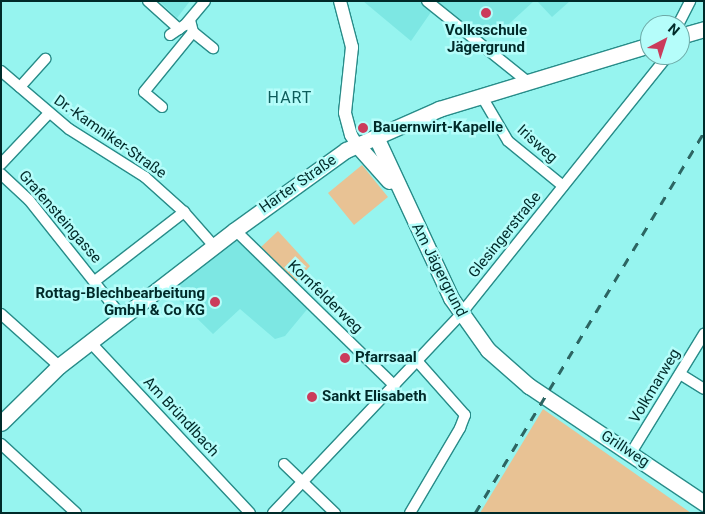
<!DOCTYPE html>
<meta charset="utf-8">
<style>
body{margin:0}
#map{position:relative;width:705px;height:514px;overflow:hidden;background:#96f4ef;font-family:Roboto,sans-serif}
div>[style]{position:absolute}
.built>*{inset:0;background:#7de7e3}
.green>*{inset:0;background:#e8c294}
.roads{filter:drop-shadow(1px 0 #288c89) drop-shadow(-1px 0 #288c89) drop-shadow(0 1px #288c89) drop-shadow(0 -1px #288c89)}
.minor>*{height:10px;margin:-5px;padding:0 5px;transform-origin:5px;border-radius:5px;background:#fff}
.tertiary>*{height:12px;margin:-6px;padding:0 6px;transform-origin:6px;border-radius:6px;background:#fff}
.secondary>*{height:15px;margin:-7.5px;padding:0 7.5px;transform-origin:7.5px;border-radius:7.5px;background:#fff}
.rail>*{height:2.5px;margin-top:-1.25px;transform-origin:0;background:repeating-linear-gradient(90deg,#2c6562 0 9px,transparent 0 18px)}
.dots>*{width:14px;height:14px;translate:-50% -50%;box-sizing:border-box;border:2px solid #b5fdfa;border-radius:50%}
span{translate:-50% -50%;white-space:nowrap;text-align:center;line-height:1.15;-webkit-text-stroke:5px #b5fdfa;paint-order:stroke}
.poi-label{font-size:15px;color:#002a29;font-weight:700}
.left{translate:0 -50%;text-align:left}
.right{translate:-100% -50%;text-align:right}
.street-label{font-size:15px;color:#002a29}
.neighbourhood-label{font-size:16px;color:#0d5e5c;letter-spacing:1px}
.frame{position:absolute;inset:0;border:2px solid #002a29;pointer-events:none}
.north{position:absolute;left:640px;top:15px;width:50px;height:50px;box-sizing:border-box;background:#b5fdfa;border:1px solid #6da9a6;border-radius:50%;rotate:40deg;font-size:14px;font-weight:700;line-height:20px;text-align:center;color:#002a29}
.north::after{content:'';display:block;margin:auto;width:18px;height:22px;background:#cb3b5b;clip-path:polygon(50% 0,100% 100%,50% 72%,0 100%)}
</style>
<div id="map">
<div class="built">
<i style="clip-path:polygon(159px 1px,190px 1px,177px 18px)"></i>
<i style="clip-path:polygon(363px 1px,534px 1px,499px 33px,488px 24px,479px 35px,438px 2px,411px 41px)"></i>
<i style="clip-path:polygon(537px 1px,570px 1px,552px 17px)"></i>
<i style="clip-path:polygon(236px 235px,309px 307px,285px 336px,275px 339px,240px 309px,213px 334px,167px 289px)"></i>
</div>
<div class="green">
<i style="clip-path:polygon(362px 165px,388px 197px,354px 225px,328px 193px)"></i>
<i style="clip-path:polygon(278px 231px,310px 266px,296px 282px,261px 247px)"></i>
<i style="clip-path:polygon(543px 409px,613px 458px,691px 513px,480px 513px)"></i>
</div>
<div class="roads">
<div class="minor">
<i style="left:148px;top:1px;width:42px;rotate:42.1deg"></i>
<i style="left:427px;top:1px;width:128px;rotate:38.7deg"></i>
<i style="left:678px;top:25px;width:27px;rotate:-63deg"></i>
<i style="left:193px;top:32px;width:26px;rotate:39deg"></i>
<i style="left:170px;top:35px;width:18px;rotate:-34deg"></i>
<i style="left:185px;top:25px;width:31px;rotate:-50deg"></i>
<i style="left:1px;top:71px;width:89px;rotate:40.5deg"></i>
<i style="left:69px;top:129px;width:90px;rotate:32.3deg"></i>
<i style="left:145px;top:177px;width:52px;rotate:41.9deg"></i>
<i style="left:184px;top:212px;width:45px;rotate:48.6deg"></i>
<i style="left:20px;top:87px;width:38px;rotate:-48deg"></i>
<i style="left:481px;top:95px;width:53px;rotate:59.6deg"></i>
<i style="left:508px;top:141px;width:71px;rotate:39.3deg"></i>
<i style="left:162px;top:107px;width:23px;rotate:-140deg"></i>
<i style="left:144px;top:92px;width:77px;rotate:-50.8deg"></i>
<i style="left:193px;top:32px;width:12px;rotate:-104deg"></i>
<i style="left:1px;top:164px;width:70px;rotate:-46.7deg"></i>
<i style="left:1px;top:174px;width:38px;rotate:43deg"></i>
<i style="left:29px;top:200px;width:151px;rotate:51.5deg"></i>
<i style="left:235px;top:230px;width:223px;rotate:44.3deg"></i>
<i style="left:95px;top:281px;width:113px;rotate:-37.8deg"></i>
<i style="left:1px;top:314px;width:78px;rotate:41.9deg"></i>
<i style="left:90px;top:342px;width:234px;rotate:46.9deg"></i>
<i style="left:680px;top:374px;width:28px;rotate:32deg"></i>
<i style="left:1px;top:444px;width:102px;rotate:42.6deg"></i>
<i style="left:631px;top:453px;width:140px;rotate:-58.5deg"></i>
<i style="left:284px;top:464px;width:71px;rotate:43.9deg"></i>
<i style="left:273px;top:513px;width:272px;rotate:-46.6deg"></i>
<i style="left:460px;top:315px;width:333px;rotate:-51.3deg"></i>
<i style="left:410px;top:513px;width:99px;rotate:-59.5deg"></i>
<i style="left:460px;top:428px;width:14px;rotate:-69deg"></i>
<i style="left:465px;top:415px;width:71px;rotate:-131.6deg"></i>
</div>
<div class="tertiary">
<i style="left:340px;top:1px;width:48px;rotate:75.4deg"></i>
<i style="left:352px;top:47px;width:66px;rotate:96.1deg"></i>
<i style="left:345px;top:113px;width:23px;rotate:75deg"></i>
<i style="left:351px;top:135px;width:12px;rotate:59deg"></i>
</div>
<div class="secondary">
<i style="left:680px;top:36px;width:25px;rotate:-16deg"></i>
<i style="left:376px;top:137px;width:178px;rotate:65deg"></i>
<i style="left:451px;top:298px;width:64px;rotate:54.6deg"></i>
<i style="left:488px;top:350px;width:55px;rotate:41.3deg"></i>
<i style="left:529px;top:386px;width:211px;rotate:33.8deg"></i>
<i style="left:357px;top:145px;width:48px;rotate:48.4deg"></i>
<i style="left:1px;top:423px;width:81px;rotate:-44.5deg"></i>
<i style="left:59px;top:366px;width:222px;rotate:-37.7deg"></i>
<i style="left:235px;top:230px;width:137px;rotate:-35.8deg"></i>
<i style="left:346px;top:150px;width:102px;rotate:-23.8deg"></i>
<i style="left:439px;top:109px;width:220px;rotate:-16.9deg"></i>
</div>
</div>
<div class="rail">
<i style="left:475px;top:513px;width:445px;rotate:-59deg"></i>
</div>
<div class="dots">
<i style="left:486px;top:13px;background:#cb3b5b"></i>
<i style="left:363px;top:128px;background:#cb3b5b"></i>
<i style="left:215px;top:302px;background:#cb3b5b"></i>
<i style="left:345px;top:358px;background:#cb3b5b"></i>
<i style="left:312px;top:397px;background:#cb3b5b"></i>
</div>
<div class="poi-label">
<span style="left:486px;top:39px">Volksschule<br>Jägergrund</span>
<span class="left" style="left:373px;top:128px">Bauernwirt-Kapelle</span>
<span class="right" style="left:205px;top:302px">Rottag-Blechbearbeitung<br>GmbH &amp; Co KG</span>
<span class="left" style="left:355px;top:358px">Pfarrsaal</span>
<span class="left" style="left:322px;top:397px">Sankt Elisabeth</span>
</div>
<div class="street-label">
<span style="left:110px;top:137px;rotate:35deg">Dr.-Kamniker-Straße</span>
<span style="left:537px;top:144px;rotate:42deg">Irisweg</span>
<span style="left:298px;top:184px;rotate:-35deg">Harter Straße</span>
<span style="left:60px;top:217px;rotate:49deg">Grafensteingasse</span>
<span style="left:505px;top:235px;rotate:-51deg">Glesingerstraße</span>
<span style="left:439px;top:270px;rotate:63deg">Am Jägergrund</span>
<span style="left:325px;top:297px;rotate:44deg">Kornfelderweg</span>
<span style="left:655px;top:386px;rotate:-59deg">Volkmarweg</span>
<span style="left:181px;top:417px;rotate:47deg">Am Bründlbach</span>
<span style="left:625px;top:449px;rotate:33deg">Grillweg</span>
</div>
<div class="neighbourhood-label">
<span style="left:290px;top:98px">HART</span>
</div>
<div class="frame"></div>
<div class="north">N</div>
</div>
